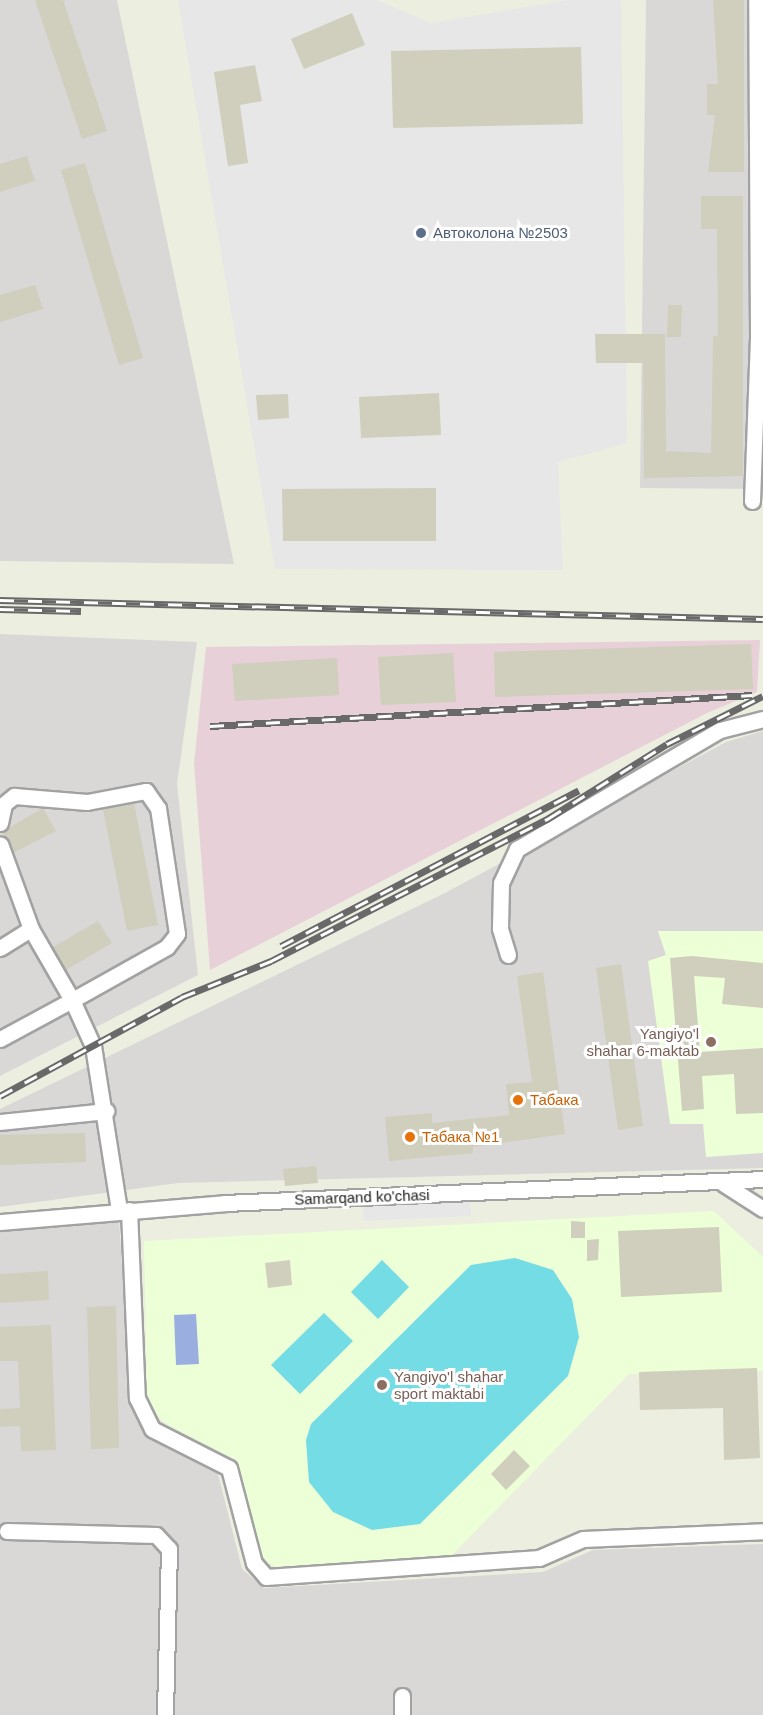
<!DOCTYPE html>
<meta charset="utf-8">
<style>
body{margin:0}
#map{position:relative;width:763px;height:1715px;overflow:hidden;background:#eceedf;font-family:Arial,sans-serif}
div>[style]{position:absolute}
.residential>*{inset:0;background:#d9d8d7}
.industrial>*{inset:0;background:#e7d0d8}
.education>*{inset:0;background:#ecffd6}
.pitch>*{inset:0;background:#74dce5}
.parking>*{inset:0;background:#e7e7e7}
.water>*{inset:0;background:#9aafe0}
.building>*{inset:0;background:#d0cebc}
.roads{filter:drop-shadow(2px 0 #a2a2a2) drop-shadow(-2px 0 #a2a2a2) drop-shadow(0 2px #a2a2a2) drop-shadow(0 -2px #a2a2a2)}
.minor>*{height:15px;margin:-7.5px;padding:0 7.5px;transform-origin:7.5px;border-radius:7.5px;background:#fff}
.rail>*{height:7px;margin-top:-3.5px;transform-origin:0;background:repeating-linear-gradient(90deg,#fff 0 14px,#696969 0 28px);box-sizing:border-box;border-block:2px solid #696969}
.dots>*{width:16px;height:16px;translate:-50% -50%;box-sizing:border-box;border:3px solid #fff;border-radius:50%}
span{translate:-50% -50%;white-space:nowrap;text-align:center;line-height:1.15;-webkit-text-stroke:6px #fff;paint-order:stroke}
.service-label{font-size:15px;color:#4e5e75}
.left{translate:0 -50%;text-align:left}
.education-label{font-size:15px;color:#785e54}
.right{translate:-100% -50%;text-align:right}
.food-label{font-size:15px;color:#c56008}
.street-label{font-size:15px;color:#1b1b1b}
</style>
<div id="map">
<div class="residential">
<i style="clip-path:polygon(0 0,117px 0,234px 564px,0 561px)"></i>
<i style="clip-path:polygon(646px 0,763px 0,763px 489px,640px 488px)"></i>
<i style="clip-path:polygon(0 634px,197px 642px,177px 784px,198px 975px,0 1076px)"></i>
<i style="clip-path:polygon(763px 731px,763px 1168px,178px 1183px,0 1207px,0 1109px,445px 893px,726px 742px)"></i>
<i style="clip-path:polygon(119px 1220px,131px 1404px,147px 1437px,218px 1474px,242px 1569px,264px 1588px,543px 1572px,593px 1550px,763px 1544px,763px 1715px,0 1715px,0 1230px)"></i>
</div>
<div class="industrial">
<i style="clip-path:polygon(760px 640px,757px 692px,707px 713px,210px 970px,194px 764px,206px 647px)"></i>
</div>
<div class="education">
<i style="clip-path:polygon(658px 931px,763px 931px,763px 1153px,706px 1157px,703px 1124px,670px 1124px,648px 961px,666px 955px)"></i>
<i style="clip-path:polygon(714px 1211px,763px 1257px,763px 1371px,629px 1374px,452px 1555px,276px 1567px,263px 1560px,236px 1460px,168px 1425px,154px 1413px,147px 1395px,144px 1241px)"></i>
</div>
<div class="pitch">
<i style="clip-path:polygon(515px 1258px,553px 1270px,572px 1299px,579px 1337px,568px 1376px,420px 1524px,372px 1530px,333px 1512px,309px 1482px,306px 1440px,311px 1424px,471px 1265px)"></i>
<i style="clip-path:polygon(382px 1260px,409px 1287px,378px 1319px,351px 1292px)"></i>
<i style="clip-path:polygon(324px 1313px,353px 1341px,300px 1394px,271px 1365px)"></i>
</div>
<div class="parking">
<i style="clip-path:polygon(178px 0,376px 0,431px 23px,568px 0,621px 0,627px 443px,558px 462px,563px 570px,275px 569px)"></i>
<i style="clip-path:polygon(470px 1198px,471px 1216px,364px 1221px,363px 1203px)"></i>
</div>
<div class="water">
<i style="clip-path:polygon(196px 1314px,199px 1364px,176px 1365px,174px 1315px)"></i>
</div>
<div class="building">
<i style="clip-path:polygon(35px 0,63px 0,107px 131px,82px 139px)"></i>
<i style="clip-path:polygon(713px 0,744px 0,744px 172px,708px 172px,715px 115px,707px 115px,707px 84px,718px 84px)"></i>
<i style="clip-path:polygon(352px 13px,365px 45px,304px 69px,291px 39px)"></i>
<i style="clip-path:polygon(581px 47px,583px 124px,393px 128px,391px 51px)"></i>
<i style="clip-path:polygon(255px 65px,262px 101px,240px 105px,248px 163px,228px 166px,214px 72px)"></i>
<i style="clip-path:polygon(27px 156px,35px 181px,0 192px,0 164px)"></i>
<i style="clip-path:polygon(85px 163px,143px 358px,119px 365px,61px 170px)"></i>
<i style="clip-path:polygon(701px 196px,743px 196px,743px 476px,644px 478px,643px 363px,596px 363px,595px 334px,665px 334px,666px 451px,711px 453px,713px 336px,718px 336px,717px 229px,701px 229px)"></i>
<i style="clip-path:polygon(35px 285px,43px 309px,0 322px,0 295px)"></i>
<i style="clip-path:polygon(668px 305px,682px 305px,681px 337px,667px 337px)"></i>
<i style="clip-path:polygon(439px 393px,441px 435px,361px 438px,359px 397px)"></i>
<i style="clip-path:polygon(288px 394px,289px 418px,258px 420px,256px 395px)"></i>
<i style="clip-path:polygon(436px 488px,436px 541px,283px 541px,282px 489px)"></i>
<i style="clip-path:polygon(751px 644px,753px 689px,495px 697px,494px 652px)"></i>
<i style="clip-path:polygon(453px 653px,456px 702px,381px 705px,378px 657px)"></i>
<i style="clip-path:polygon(337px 658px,339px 695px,235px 701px,232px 664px)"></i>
<i style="clip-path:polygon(134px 803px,158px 925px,127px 931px,103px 809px)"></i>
<i style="clip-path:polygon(43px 808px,56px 831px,13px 853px,2px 832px)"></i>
<i style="clip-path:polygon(98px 921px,112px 943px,66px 970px,53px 947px)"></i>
<i style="clip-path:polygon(692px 956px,763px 963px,763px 1008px,722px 1004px,725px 978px,694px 976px,700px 1052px,763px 1048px,763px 1113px,736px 1114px,734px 1074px,702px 1076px,704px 1109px,682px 1111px,670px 958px)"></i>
<i style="clip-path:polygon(621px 964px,643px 1126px,618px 1130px,596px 968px)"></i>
<i style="clip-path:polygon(543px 972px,565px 1134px,473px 1147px,473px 1153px,389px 1161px,385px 1117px,432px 1113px,432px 1123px,509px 1115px,506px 1084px,532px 1082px,517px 976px)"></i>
<i style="clip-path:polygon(85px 1133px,86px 1162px,0 1165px,0 1135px)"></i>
<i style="clip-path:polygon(316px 1166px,318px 1183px,285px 1186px,283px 1169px)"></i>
<i style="clip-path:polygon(571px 1221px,585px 1222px,585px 1238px,571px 1238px)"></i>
<i style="clip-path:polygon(719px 1227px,722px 1292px,621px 1297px,618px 1231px)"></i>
<i style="clip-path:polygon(599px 1239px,598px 1260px,587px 1261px,587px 1240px)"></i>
<i style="clip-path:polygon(290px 1260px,292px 1285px,268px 1288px,265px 1263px)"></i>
<i style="clip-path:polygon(48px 1271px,49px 1300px,0 1303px,0 1274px)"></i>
<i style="clip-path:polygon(116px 1306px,119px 1448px,91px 1449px,87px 1307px)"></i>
<i style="clip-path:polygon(51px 1325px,56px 1450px,21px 1451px,20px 1426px,0 1427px,0 1409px,20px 1408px,18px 1361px,0 1361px,0 1327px)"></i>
<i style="clip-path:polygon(757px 1368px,760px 1458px,724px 1460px,723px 1408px,640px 1410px,639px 1372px)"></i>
<i style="clip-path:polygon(514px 1450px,530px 1466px,506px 1490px,491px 1474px)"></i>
</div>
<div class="roads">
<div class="minor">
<i style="left:752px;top:501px;width:166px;rotate:-87.9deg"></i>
<i style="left:758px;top:335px;width:335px;rotate:-90.3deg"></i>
<i style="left:0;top:823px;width:19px;rotate:-78deg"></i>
<i style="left:4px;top:804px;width:13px;rotate:-39deg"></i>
<i style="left:14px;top:796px;width:73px;rotate:4.7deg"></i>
<i style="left:87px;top:802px;width:60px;rotate:-10.6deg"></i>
<i style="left:146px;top:791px;width:21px;rotate:55deg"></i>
<i style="left:158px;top:808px;width:127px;rotate:81.4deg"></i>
<i style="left:177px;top:934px;width:16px;rotate:128deg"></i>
<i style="left:167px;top:947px;width:109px;rotate:150.8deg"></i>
<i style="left:72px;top:1000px;width:82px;rotate:-120deg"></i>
<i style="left:31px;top:929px;width:90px;rotate:-110deg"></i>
<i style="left:0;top:948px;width:36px;rotate:-32deg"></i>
<i style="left:508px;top:955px;width:28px;rotate:-107deg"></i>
<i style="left:500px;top:928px;width:45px;rotate:-88.7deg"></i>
<i style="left:501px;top:883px;width:38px;rotate:-65deg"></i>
<i style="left:517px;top:849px;width:235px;rotate:-30.4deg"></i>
<i style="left:720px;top:730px;width:44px;rotate:-14.3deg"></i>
<i style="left:0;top:1039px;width:82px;rotate:-28.4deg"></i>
<i style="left:72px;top:1000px;width:51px;rotate:65.5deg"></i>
<i style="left:93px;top:1046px;width:167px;rotate:81deg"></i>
<i style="left:0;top:1122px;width:107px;rotate:-5.9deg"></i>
<i style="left:724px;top:1184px;width:46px;rotate:32.7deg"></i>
<i style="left:129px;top:1210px;width:188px;rotate:87.6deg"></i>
<i style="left:137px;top:1398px;width:34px;rotate:64deg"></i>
<i style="left:152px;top:1429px;width:86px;rotate:26.9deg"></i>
<i style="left:229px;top:1468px;width:98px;rotate:75.3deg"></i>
<i style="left:254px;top:1563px;width:18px;rotate:49deg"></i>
<i style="left:266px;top:1577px;width:274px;rotate:-4deg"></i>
<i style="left:539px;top:1558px;width:48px;rotate:-23.4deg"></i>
<i style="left:583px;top:1539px;width:180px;rotate:-2.5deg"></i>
<i style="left:0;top:1222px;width:226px;rotate:-4.8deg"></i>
<i style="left:225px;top:1203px;width:539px;rotate:-2.55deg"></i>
<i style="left:7px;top:1531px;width:149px;rotate:1.5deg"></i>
<i style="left:156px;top:1535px;width:19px;rotate:47deg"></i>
<i style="left:169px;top:1549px;width:166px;rotate:91.4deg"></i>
<i style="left:402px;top:1696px;width:19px;rotate:90deg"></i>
</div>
</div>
<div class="rail">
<i style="left:0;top:600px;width:763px;rotate:1.43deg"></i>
<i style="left:0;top:609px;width:81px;rotate:1.4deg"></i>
<i style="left:210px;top:726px;width:543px;rotate:-3.27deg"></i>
<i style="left:281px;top:946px;width:336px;rotate:-27.6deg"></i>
<i style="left:0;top:1096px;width:207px;rotate:-28.5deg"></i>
<i style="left:182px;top:997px;width:96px;rotate:-22deg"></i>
<i style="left:271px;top:961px;width:313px;rotate:-27.2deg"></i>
<i style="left:549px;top:818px;width:139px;rotate:-32.1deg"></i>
<i style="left:667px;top:744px;width:107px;rotate:-26.6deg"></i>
</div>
<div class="dots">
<i style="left:421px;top:233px;background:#5c6f8a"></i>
<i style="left:711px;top:1042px;background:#8d6e63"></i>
<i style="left:518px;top:1100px;background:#e8710a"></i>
<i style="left:410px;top:1137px;background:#e8710a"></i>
<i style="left:382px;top:1385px;background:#8d6e63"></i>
</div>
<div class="service-label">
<span class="left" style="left:433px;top:233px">Автоколона №2503</span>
</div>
<div class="education-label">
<span class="right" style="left:699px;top:1042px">Yangiyo'l<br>shahar 6-maktab</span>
<span class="left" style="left:394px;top:1385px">Yangiyo'l shahar<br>sport maktabi</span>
</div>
<div class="food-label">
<span class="left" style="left:530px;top:1100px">Табака</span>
<span class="left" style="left:422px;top:1137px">Табака №1</span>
</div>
<div class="street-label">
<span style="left:362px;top:1197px;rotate:-2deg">Samarqand ko'chasi</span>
</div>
</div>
